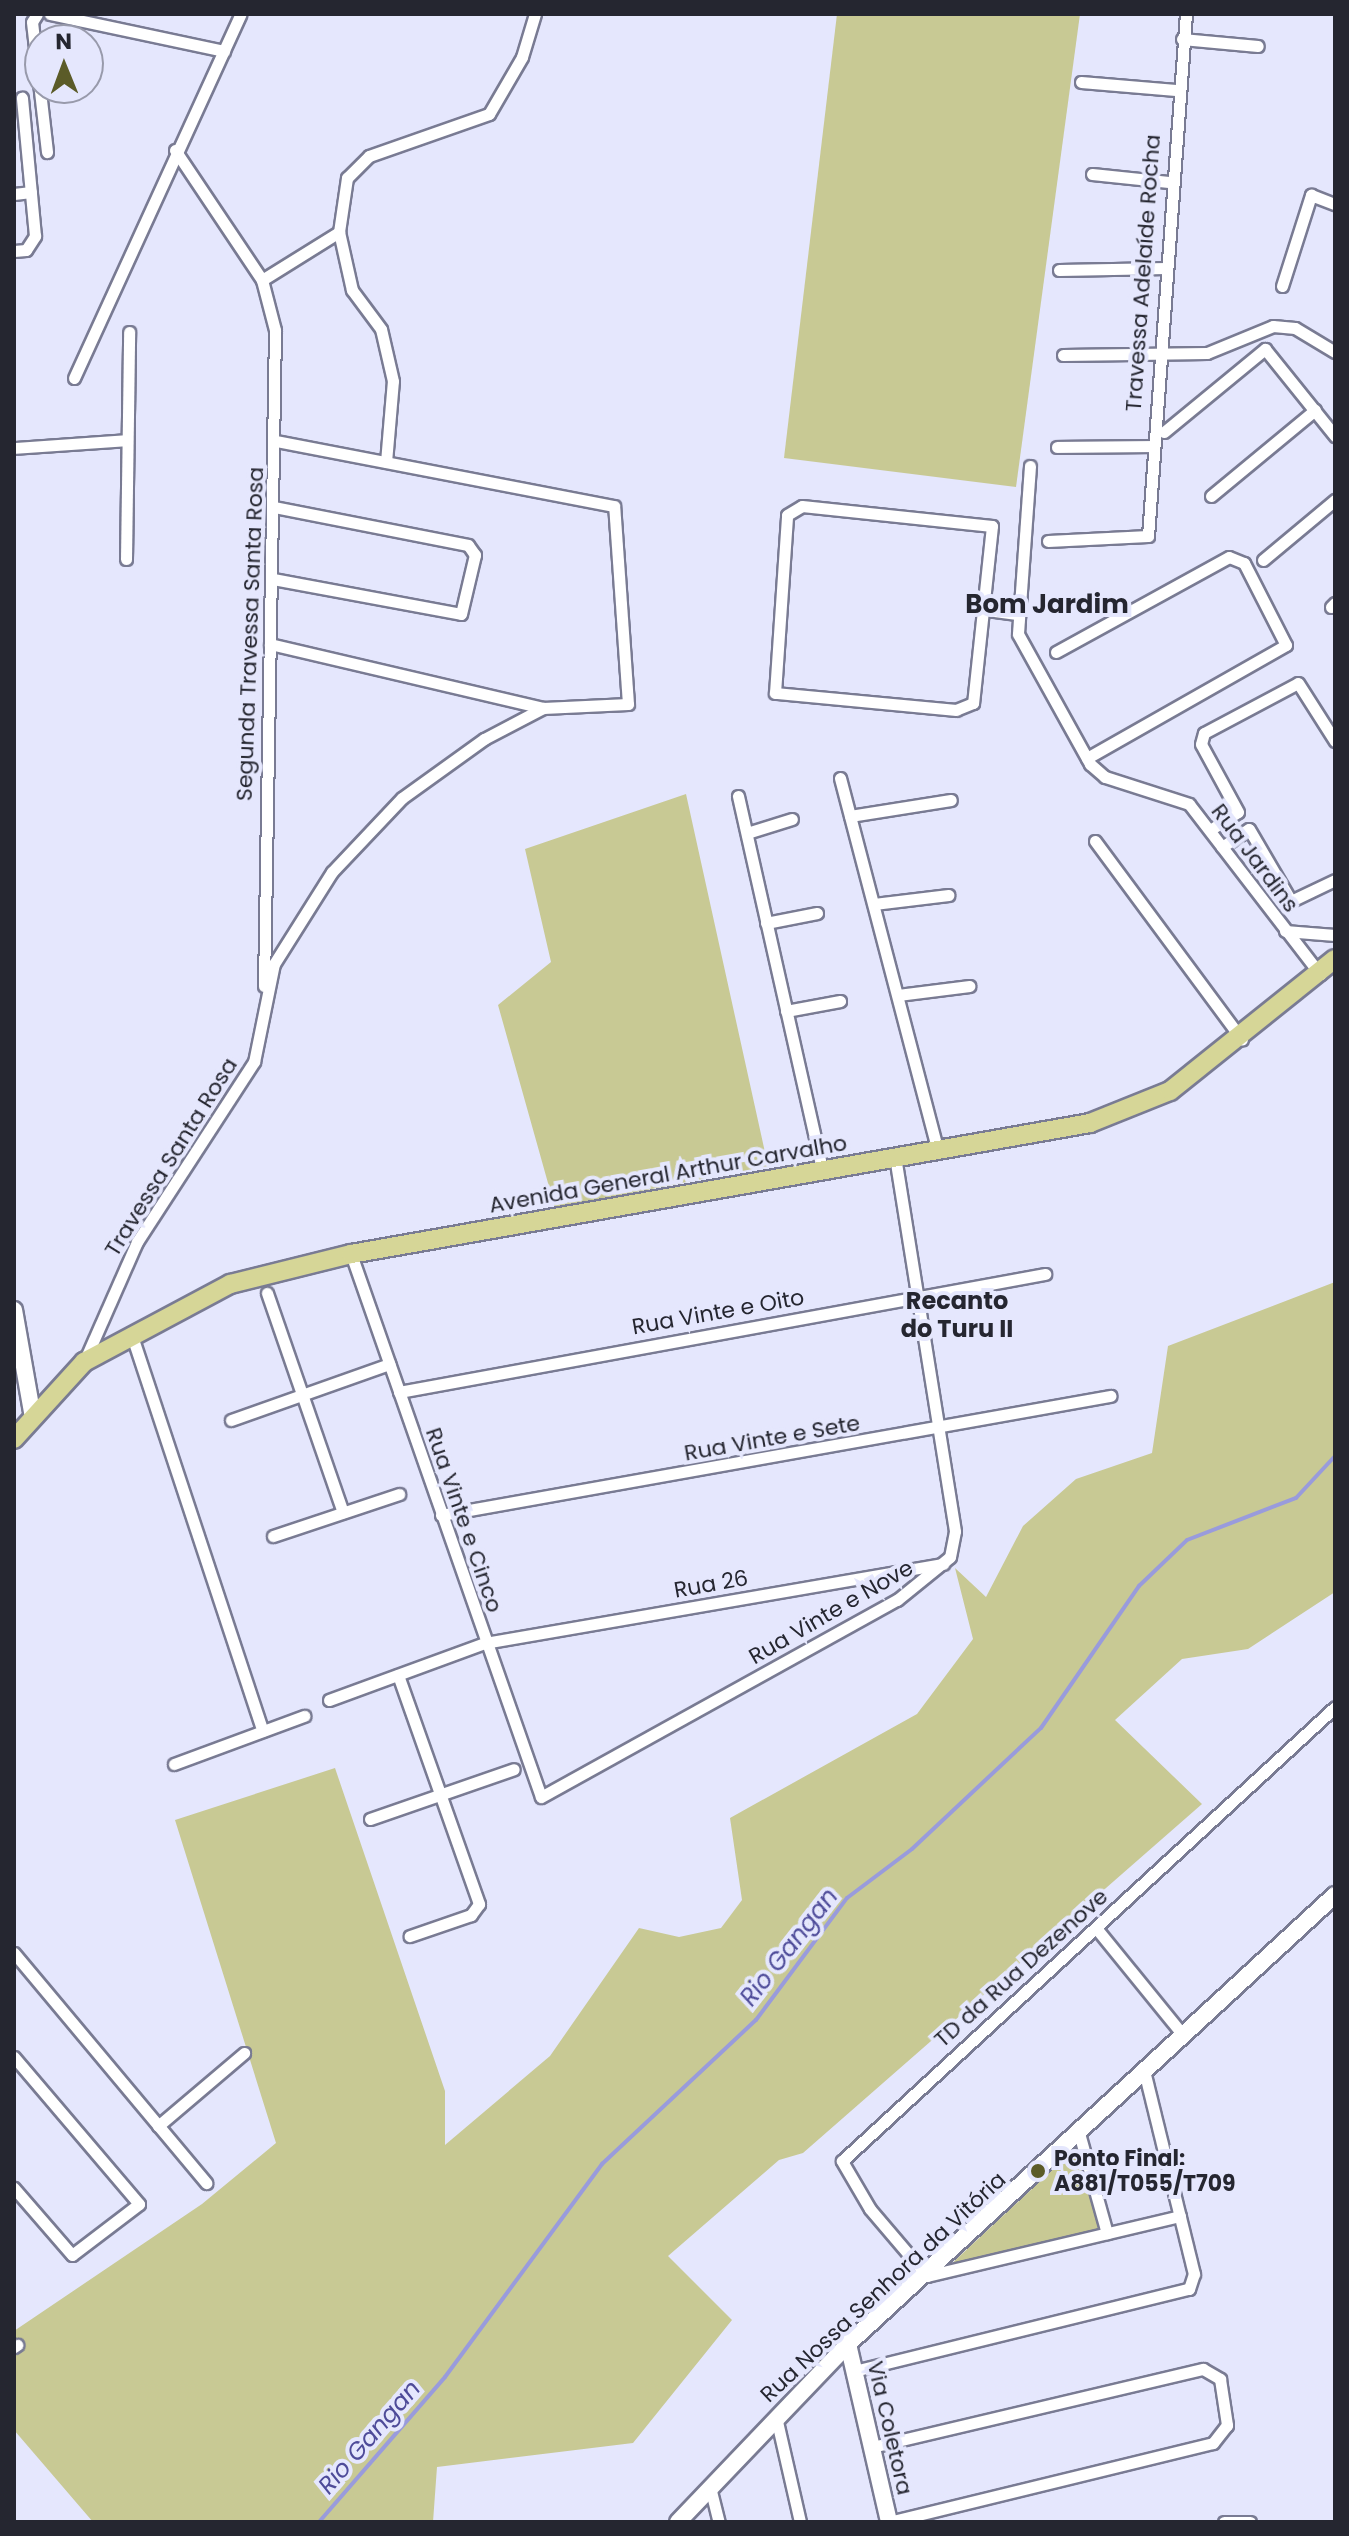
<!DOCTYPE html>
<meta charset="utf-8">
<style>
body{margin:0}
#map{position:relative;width:1349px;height:2536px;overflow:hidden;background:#e5e7fd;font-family:Poppins,sans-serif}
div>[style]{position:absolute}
.green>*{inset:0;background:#c8c994}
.stream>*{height:4px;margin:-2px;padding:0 2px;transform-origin:2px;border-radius:2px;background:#999bdc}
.roads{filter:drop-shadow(2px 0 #797b93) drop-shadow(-2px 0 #797b93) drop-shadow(0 2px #797b93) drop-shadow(0 -2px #797b93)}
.street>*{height:11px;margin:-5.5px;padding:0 5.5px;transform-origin:5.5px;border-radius:5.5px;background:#fff}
.secondary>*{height:16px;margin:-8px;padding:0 8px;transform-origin:8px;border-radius:8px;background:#fff}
.primary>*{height:18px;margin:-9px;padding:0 9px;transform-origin:9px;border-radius:9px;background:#d6d697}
.dots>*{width:22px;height:22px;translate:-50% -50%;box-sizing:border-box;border:4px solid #e5e7fd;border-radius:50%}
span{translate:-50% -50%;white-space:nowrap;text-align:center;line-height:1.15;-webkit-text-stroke:8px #e5e7fd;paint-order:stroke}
.street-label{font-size:22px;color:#252630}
.poi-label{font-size:22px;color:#252630;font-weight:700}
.left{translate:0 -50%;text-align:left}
.neighbourhood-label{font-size:24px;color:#252630;font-weight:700}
.water-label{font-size:24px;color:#4e4b99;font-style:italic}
.quarter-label{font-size:26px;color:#252630;font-weight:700}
.frame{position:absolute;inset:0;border:16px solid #252630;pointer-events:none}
.north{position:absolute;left:24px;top:24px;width:80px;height:80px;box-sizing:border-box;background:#e5e7fd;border:2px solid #989aab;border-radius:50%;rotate:359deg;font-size:22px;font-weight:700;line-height:32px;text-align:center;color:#252630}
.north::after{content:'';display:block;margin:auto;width:28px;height:36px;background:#5b5b28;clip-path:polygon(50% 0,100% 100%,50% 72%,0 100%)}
</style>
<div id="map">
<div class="green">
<i style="clip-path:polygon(837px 14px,1080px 14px,1016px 487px,784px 458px)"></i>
<i style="clip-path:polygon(686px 794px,768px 1166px,555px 1208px,498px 1005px,551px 962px,525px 849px)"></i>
<i style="clip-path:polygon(1335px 1282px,1335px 1592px,1248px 1649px,1182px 1659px,1115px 1720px,1202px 1804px,803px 2153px,779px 2160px,668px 2256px,732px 2320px,633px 2443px,437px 2467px,433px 2522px,93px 2522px,14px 2430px,14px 2331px,202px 2204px,276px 2143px,175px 1820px,335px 1768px,445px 2091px,445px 2145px,550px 2056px,639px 1928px,679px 1937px,721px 1928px,742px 1900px,730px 1818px,917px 1714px,973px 1639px,955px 1568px,986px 1597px,1023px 1526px,1076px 1479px,1152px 1453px,1168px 1346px)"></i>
<i style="clip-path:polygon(1078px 2146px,1101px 2230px,949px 2266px)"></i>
</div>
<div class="stream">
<i style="left:319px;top:2522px;width:192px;rotate:-49deg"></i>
<i style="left:445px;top:2377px;width:265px;rotate:-53.6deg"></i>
<i style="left:602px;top:2164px;width:211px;rotate:-43.1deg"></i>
<i style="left:756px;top:2020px;width:152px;rotate:-53.3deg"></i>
<i style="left:847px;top:1898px;width:81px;rotate:-37deg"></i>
<i style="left:912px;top:1849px;width:177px;rotate:-43.2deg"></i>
<i style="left:1041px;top:1728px;width:173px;rotate:-55.4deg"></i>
<i style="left:1139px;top:1586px;width:66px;rotate:-43.8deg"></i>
<i style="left:1187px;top:1540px;width:117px;rotate:-21.1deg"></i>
<i style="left:1296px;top:1498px;width:57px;rotate:-47.1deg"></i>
</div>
<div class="roads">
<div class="street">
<i style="left:37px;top:14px;width:9px;rotate:122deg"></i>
<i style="left:32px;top:22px;width:131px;rotate:83.4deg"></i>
<i style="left:50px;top:14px;width:178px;rotate:12deg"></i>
<i style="left:1182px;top:39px;width:76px;rotate:5.3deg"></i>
<i style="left:1081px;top:82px;width:95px;rotate:4.8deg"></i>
<i style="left:175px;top:150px;width:156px;rotate:56.2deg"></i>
<i style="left:262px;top:280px;width:52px;rotate:75.4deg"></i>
<i style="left:275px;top:330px;width:656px;rotate:90.96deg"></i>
<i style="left:1092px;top:174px;width:77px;rotate:5.9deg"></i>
<i style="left:14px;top:194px;width:17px;rotate:-7deg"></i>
<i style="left:14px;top:251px;width:12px;rotate:-5deg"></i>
<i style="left:26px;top:250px;width:17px;rotate:-57deg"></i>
<i style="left:35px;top:236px;width:139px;rotate:-95.4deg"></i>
<i style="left:1059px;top:270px;width:107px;rotate:-1.1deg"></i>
<i style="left:262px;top:280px;width:91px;rotate:-31.9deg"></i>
<i style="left:1282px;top:286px;width:96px;rotate:-72.3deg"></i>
<i style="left:1311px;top:195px;width:26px;rotate:21deg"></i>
<i style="left:1063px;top:355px;width:144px;rotate:-0.8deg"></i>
<i style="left:1207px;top:353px;width:71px;rotate:-22.2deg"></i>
<i style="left:1273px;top:326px;width:22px;rotate:5deg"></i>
<i style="left:1295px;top:328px;width:47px;rotate:31deg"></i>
<i style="left:74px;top:378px;width:400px;rotate:-65.4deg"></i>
<i style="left:1164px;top:432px;width:131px;rotate:-39.4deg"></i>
<i style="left:1265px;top:349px;width:112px;rotate:51.2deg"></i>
<i style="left:1057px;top:447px;width:93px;rotate:-0.6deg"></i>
<i style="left:14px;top:448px;width:113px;rotate:-4deg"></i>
<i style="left:386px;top:462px;width:81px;rotate:-85.1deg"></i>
<i style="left:393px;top:381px;width:53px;rotate:-103deg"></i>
<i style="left:381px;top:329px;width:49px;rotate:-126.6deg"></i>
<i style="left:352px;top:290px;width:59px;rotate:-102.6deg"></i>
<i style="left:339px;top:232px;width:55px;rotate:-81.6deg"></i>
<i style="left:347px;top:178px;width:31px;rotate:-45deg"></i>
<i style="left:369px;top:156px;width:127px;rotate:-19.3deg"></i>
<i style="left:489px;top:114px;width:66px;rotate:-59.9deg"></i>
<i style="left:522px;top:57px;width:45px;rotate:-73.2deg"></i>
<i style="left:1030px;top:466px;width:168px;rotate:94.1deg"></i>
<i style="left:1018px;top:634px;width:149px;rotate:61deg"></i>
<i style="left:1090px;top:764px;width:20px;rotate:41deg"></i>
<i style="left:1105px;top:777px;width:88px;rotate:17.8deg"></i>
<i style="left:1189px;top:804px;width:215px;rotate:52.4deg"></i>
<i style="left:1211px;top:496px;width:135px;rotate:-39.6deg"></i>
<i style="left:802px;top:506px;width:191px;rotate:6deg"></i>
<i style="left:992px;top:526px;width:178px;rotate:96.1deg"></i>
<i style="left:973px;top:703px;width:18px;rotate:158deg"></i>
<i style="left:956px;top:710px;width:182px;rotate:-174.6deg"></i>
<i style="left:775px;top:693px;width:178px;rotate:-86.1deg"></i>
<i style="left:787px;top:515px;width:17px;rotate:-31deg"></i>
<i style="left:1048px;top:541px;width:100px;rotate:-2.9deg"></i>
<i style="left:1148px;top:536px;width:523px;rotate:-85.84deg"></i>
<i style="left:126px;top:559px;width:227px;rotate:-89.2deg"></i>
<i style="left:1263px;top:560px;width:94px;rotate:-39.8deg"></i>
<i style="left:273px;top:579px;width:191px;rotate:10.5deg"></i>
<i style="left:461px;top:614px;width:61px;rotate:-76.7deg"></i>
<i style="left:475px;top:555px;width:12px;rotate:-125deg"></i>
<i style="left:468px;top:545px;width:197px;rotate:-168.9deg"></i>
<i style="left:1331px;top:607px;width:6px;rotate:-45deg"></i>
<i style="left:987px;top:610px;width:30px;rotate:8deg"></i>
<i style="left:270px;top:644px;width:280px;rotate:13.2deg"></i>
<i style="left:1056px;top:652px;width:197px;rotate:-28.8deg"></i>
<i style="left:1229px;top:557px;width:16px;rotate:22deg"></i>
<i style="left:1244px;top:563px;width:92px;rotate:62.9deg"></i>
<i style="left:1286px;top:645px;width:229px;rotate:150.4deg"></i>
<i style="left:840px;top:778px;width:386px;rotate:75.3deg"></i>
<i style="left:738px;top:796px;width:383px;rotate:77.3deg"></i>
<i style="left:850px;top:816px;width:102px;rotate:-9deg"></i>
<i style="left:1210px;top:830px;width:33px;rotate:-33deg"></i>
<i style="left:1238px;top:812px;width:77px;rotate:-118.6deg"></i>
<i style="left:1201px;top:744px;width:11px;rotate:-75deg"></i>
<i style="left:1204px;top:733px;width:106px;rotate:-28deg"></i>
<i style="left:1298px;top:683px;width:69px;rotate:57.5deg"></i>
<i style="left:747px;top:833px;width:47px;rotate:-17.3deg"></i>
<i style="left:1095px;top:841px;width:247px;rotate:53.5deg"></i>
<i style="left:1222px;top:847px;width:32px;rotate:-34deg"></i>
<i style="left:1249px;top:829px;width:83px;rotate:59.7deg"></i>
<i style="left:1291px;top:901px;width:49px;rotate:-25.5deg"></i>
<i style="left:874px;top:904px;width:75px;rotate:-6.9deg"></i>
<i style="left:766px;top:923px;width:52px;rotate:-11.1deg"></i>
<i style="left:1285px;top:931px;width:50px;rotate:4.6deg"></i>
<i style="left:898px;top:995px;width:72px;rotate:-7.2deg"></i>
<i style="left:786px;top:1011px;width:55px;rotate:-10.5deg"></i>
<i style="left:351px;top:1254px;width:575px;rotate:70.71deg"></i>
<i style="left:541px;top:1797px;width:407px;rotate:-29deg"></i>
<i style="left:897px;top:1600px;width:68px;rotate:-39.1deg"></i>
<i style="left:950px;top:1557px;width:26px;rotate:-79deg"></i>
<i style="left:955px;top:1531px;width:378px;rotate:-99.1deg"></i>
<i style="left:267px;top:1293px;width:232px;rotate:70.9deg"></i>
<i style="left:131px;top:1333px;width:419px;rotate:71.7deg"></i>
<i style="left:84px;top:1362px;width:131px;rotate:-66.2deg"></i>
<i style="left:137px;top:1242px;width:215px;rotate:-57deg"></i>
<i style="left:254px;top:1062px;width:100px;rotate:-78.5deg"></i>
<i style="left:274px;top:964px;width:109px;rotate:-57.8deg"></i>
<i style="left:332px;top:872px;width:102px;rotate:-46.6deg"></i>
<i style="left:402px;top:798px;width:101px;rotate:-35.7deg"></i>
<i style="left:484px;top:739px;width:67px;rotate:-27.7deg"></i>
<i style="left:543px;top:708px;width:85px;rotate:-2.7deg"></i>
<i style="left:628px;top:704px;width:198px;rotate:-94deg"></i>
<i style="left:614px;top:506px;width:342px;rotate:-169.1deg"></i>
<i style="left:399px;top:1392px;width:657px;rotate:-10.35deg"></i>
<i style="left:231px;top:1420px;width:168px;rotate:-19.5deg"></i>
<i style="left:441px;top:1515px;width:680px;rotate:-10.09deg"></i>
<i style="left:273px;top:1536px;width:133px;rotate:-18.4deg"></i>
<i style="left:398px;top:1675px;width:243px;rotate:70.5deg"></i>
<i style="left:479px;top:1904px;width:14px;rotate:126deg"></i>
<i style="left:471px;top:1915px;width:65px;rotate:161deg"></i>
<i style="left:329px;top:1700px;width:166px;rotate:-20.1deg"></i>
<i style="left:485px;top:1643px;width:465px;rotate:-9.8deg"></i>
<i style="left:174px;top:1764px;width:139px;rotate:-20.3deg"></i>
<i style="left:370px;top:1819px;width:152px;rotate:-19.1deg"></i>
<i style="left:1096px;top:1928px;width:136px;rotate:50.9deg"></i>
<i style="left:14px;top:1953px;width:300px;rotate:50.1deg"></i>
<i style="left:14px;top:2057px;width:193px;rotate:49.6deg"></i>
<i style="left:139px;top:2204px;width:84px;rotate:142.7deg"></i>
<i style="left:72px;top:2255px;width:89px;rotate:-130.9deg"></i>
<i style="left:158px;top:2126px;width:113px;rotate:-40.3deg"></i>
<i style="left:1079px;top:2133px;width:104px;rotate:74.4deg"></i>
<i style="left:1180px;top:2216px;width:260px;rotate:166.7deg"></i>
<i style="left:927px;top:2276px;width:88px;rotate:-130.4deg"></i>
<i style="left:870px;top:2209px;width:56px;rotate:-120.3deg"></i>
<i style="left:842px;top:2161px;width:670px;rotate:-42.64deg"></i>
<i style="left:14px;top:2347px;width:4px;rotate:-34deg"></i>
<i style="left:854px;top:2371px;width:345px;rotate:-13.8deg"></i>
<i style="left:1189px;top:2289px;width:16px;rotate:-72deg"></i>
<i style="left:1194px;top:2274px;width:210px;rotate:-103.8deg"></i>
<i style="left:776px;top:2417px;width:108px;rotate:77.1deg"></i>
<i style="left:872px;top:2447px;width:340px;rotate:-13.3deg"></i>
<i style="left:1203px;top:2369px;width:20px;rotate:30deg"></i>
<i style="left:1220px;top:2379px;width:47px;rotate:81.3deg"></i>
<i style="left:1227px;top:2425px;width:23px;rotate:128deg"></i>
<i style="left:1213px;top:2443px;width:333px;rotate:166.3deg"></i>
<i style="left:710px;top:2487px;width:36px;rotate:76deg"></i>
<i style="left:1224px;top:2522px;width:26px"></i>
</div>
<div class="secondary">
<i style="left:14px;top:1310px;width:104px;rotate:80deg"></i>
<i style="left:848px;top:2344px;width:183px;rotate:77deg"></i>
<i style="left:678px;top:2522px;width:246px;rotate:-46.3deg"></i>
<i style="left:848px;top:2344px;width:662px;rotate:-42.68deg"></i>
</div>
<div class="primary">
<i style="left:14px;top:1439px;width:104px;rotate:-47.7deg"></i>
<i style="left:84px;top:1362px;width:166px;rotate:-28.1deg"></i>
<i style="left:230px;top:1284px;width:125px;rotate:-13.9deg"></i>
<i style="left:351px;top:1254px;width:751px;rotate:-10.05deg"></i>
<i style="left:1090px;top:1123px;width:86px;rotate:-21.8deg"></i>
<i style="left:1170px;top:1091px;width:211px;rotate:-38.7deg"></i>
</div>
</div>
<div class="dots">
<i style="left:1038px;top:2171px;background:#5b5b28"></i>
</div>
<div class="street-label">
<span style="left:1143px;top:273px;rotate:-86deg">Travessa Adelaíde Rocha</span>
<span style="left:250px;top:634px;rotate:-88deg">Segunda Travessa Santa Rosa</span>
<span style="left:1255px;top:858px;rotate:53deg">Rua Jardins</span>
<span style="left:171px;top:1157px;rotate:-58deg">Travessa Santa Rosa</span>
<span style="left:668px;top:1174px;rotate:-10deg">Avenida General Arthur Carvalho</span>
<span style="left:718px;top:1312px;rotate:-10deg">Rua Vinte e Oito</span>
<span style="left:772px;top:1438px;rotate:-10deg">Rua Vinte e Sete</span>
<span style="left:464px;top:1520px;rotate:71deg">Rua Vinte e Cinco</span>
<span style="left:711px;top:1584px;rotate:-10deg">Rua 26</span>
<span style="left:831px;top:1612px;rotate:-30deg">Rua Vinte e Nove</span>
<span style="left:1021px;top:1968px;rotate:-42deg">TD da Rua Dezenove</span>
<span style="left:883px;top:2287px;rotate:-43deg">Rua Nossa Senhora da Vitória</span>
<span style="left:890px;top:2428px;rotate:77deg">Via Coletora</span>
</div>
<div class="poi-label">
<span class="left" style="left:1054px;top:2171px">Ponto Final:<br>A881/T055/T709</span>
</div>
<div class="neighbourhood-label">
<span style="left:957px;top:1315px">Recanto<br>do Turu II</span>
</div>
<div class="water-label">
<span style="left:789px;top:1947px;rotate:-52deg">Rio Gangan</span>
<span style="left:369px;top:2437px;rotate:-49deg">Rio Gangan</span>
</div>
<div class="quarter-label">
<span style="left:1047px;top:605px">Bom Jardim</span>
</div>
<div class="frame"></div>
<div class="north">N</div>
</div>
